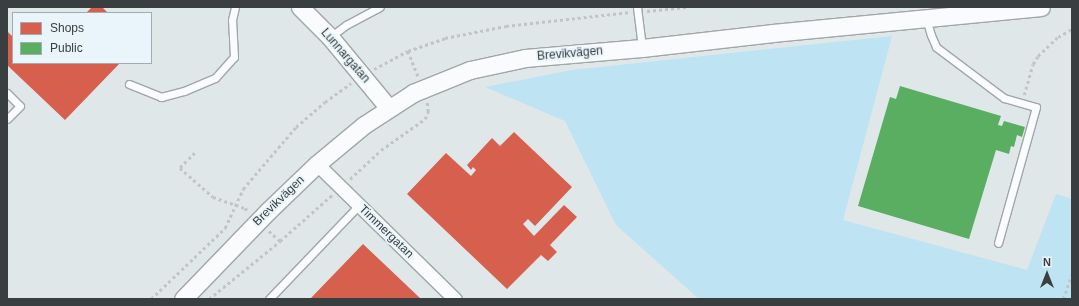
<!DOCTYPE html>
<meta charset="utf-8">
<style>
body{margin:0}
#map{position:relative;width:1079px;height:306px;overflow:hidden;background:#e0e7e9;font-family:Helvetica,sans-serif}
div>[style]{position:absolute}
.green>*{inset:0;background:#bee3f2}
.shops>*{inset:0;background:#d6604d}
.public>*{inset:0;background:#5aae61}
.path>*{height:2.5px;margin-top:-1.25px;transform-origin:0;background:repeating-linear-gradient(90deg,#c2c5c6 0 3px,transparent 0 6px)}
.roads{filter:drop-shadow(1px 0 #a1a6a8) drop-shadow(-1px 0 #a1a6a8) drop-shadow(0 1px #a1a6a8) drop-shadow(0 -1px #a1a6a8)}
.service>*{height:7px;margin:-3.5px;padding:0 3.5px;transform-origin:3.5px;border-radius:3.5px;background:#fafbfc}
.minor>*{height:13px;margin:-6.5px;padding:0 6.5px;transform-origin:6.5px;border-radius:6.5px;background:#fafbfc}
.tertiary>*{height:17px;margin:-8.5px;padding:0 8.5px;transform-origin:8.5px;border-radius:8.5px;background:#fafbfc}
span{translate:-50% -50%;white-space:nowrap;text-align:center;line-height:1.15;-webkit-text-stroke:4px #e9f5fa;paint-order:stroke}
.street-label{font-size:12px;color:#393e40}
.frame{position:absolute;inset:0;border:8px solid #393e40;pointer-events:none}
.legend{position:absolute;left:12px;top:12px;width:140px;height:52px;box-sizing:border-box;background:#e9f5fa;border:1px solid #a3acb0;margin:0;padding:5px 7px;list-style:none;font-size:12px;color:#393e40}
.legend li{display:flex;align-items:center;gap:8px;height:20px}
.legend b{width:20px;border:1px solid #a3acb0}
.north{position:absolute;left:1027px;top:254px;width:40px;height:40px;-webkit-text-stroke:3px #e9f5fa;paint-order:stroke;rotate:0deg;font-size:11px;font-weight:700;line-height:16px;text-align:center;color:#393e40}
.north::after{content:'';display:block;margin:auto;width:14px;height:18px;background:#393e40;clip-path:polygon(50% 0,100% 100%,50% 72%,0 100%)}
</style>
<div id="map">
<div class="green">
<i style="clip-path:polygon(892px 36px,843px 220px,1027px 270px,1056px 194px,1072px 199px,1072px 299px,699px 299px,616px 225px,565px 121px,485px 87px,572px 70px)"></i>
</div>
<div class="shops">
<i style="clip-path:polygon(92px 7px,102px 7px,108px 13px,86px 13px)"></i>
<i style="clip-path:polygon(7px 31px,13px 37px,13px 63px,120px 63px,65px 120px,7px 65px)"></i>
<i style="clip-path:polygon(514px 132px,572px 187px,535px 226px,528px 219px,523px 224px,534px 236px,564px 205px,577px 217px,550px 245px,557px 252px,548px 261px,541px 255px,507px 289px,407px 194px,446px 153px,471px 176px,476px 170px,473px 167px,471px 170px,467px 165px,492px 138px,500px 146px)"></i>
<i style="clip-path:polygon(363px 244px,421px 299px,310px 299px)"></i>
</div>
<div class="public">
<i style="clip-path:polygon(900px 86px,1001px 116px,998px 125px,1002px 126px,1004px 121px,1025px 127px,1022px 137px,1017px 135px,1014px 147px,1011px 146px,1009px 154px,996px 150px,969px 239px,858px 206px,890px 97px,896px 99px)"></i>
</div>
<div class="path">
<i style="left:647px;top:11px;width:40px;rotate:-5.7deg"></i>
<i style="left:408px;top:51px;width:27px;rotate:68deg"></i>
<i style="left:374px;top:69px;width:38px;rotate:-28deg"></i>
<i style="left:408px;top:51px;width:39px;rotate:-19deg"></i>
<i style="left:445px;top:38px;width:62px;rotate:-11.1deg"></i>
<i style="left:506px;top:26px;width:125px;rotate:-6.4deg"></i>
<i style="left:1024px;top:95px;width:32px;rotate:-74deg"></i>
<i style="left:1033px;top:64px;width:9px;rotate:-58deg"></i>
<i style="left:1038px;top:56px;width:28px;rotate:-44deg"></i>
<i style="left:1058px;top:37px;width:16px;rotate:-30deg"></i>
<i style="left:195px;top:153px;width:21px;rotate:135deg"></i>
<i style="left:180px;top:168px;width:44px;rotate:41.3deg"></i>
<i style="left:213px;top:197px;width:34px;rotate:19deg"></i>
<i style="left:245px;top:208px;width:6px;rotate:45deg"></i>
<i style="left:350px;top:179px;width:42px;rotate:-43.1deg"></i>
<i style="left:381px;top:150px;width:54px;rotate:-35.2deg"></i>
<i style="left:425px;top:119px;width:8px;rotate:-67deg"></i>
<i style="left:428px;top:112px;width:11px;rotate:-95deg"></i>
<i style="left:269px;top:231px;width:15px;rotate:42deg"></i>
<i style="left:151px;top:299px;width:103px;rotate:-43.8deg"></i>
<i style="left:225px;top:228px;width:43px;rotate:-65.2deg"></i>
<i style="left:243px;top:189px;width:82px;rotate:-49.5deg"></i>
<i style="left:296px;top:127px;width:38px;rotate:-41deg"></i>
<i style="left:325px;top:102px;width:32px;rotate:-36deg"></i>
<i style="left:209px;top:299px;width:92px;rotate:-39.2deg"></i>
<i style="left:280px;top:241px;width:71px;rotate:-41.6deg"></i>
<i style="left:1063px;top:299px;width:27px;rotate:-70deg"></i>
</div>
<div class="roads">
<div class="service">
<i style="left:637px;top:7px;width:40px;rotate:82.9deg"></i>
<i style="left:926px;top:18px;width:18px;rotate:74deg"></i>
<i style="left:931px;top:35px;width:13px;rotate:67deg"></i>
<i style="left:936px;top:47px;width:85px;rotate:36.9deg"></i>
<i style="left:1004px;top:98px;width:33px;rotate:16deg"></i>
<i style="left:1036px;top:107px;width:141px;rotate:105.6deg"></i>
<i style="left:330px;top:37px;width:20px;rotate:-37deg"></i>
<i style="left:346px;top:25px;width:38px;rotate:-28deg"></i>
<i style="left:129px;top:84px;width:35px;rotate:22deg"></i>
<i style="left:161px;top:97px;width:24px;rotate:-15deg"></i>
<i style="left:184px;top:91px;width:34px;rotate:-23deg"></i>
<i style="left:215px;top:78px;width:28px;rotate:-48deg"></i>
<i style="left:234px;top:57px;width:37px;rotate:-93deg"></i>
<i style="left:232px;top:20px;width:13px;rotate:-77deg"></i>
<i style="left:7px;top:93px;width:18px;rotate:45deg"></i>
<i style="left:20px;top:106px;width:18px;rotate:135deg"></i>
<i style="left:269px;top:299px;width:130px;rotate:-46.2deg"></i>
</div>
<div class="minor">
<i style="left:317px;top:164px;width:193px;rotate:44.4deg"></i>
</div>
<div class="tertiary">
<i style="left:300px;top:7px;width:42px;rotate:45deg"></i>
<i style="left:330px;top:37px;width:91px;rotate:50.4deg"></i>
<i style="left:183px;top:299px;width:122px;rotate:-46deg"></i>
<i style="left:268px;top:211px;width:68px;rotate:-43.8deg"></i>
<i style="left:317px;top:164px;width:61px;rotate:-39.7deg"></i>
<i style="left:364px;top:125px;width:59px;rotate:-33.1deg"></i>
<i style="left:413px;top:93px;width:61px;rotate:-22deg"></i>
<i style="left:470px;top:70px;width:56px;rotate:-12.3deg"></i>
<i style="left:525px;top:58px;width:117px;rotate:-4.9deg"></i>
<i style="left:642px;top:48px;width:132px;rotate:-6.5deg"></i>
<i style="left:773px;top:33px;width:269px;rotate:-5.5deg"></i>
</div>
</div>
<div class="street-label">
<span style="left:570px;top:54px;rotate:-5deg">Brevikvägen</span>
<span style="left:345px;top:56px;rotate:49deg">Lunnargatan</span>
<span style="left:279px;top:201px;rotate:-44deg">Brevikvägen</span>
<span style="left:386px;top:232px;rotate:44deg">Timmergatan</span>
</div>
<div class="frame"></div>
<ul class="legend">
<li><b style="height:11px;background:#d6604d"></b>Shops</li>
<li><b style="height:11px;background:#5aae61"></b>Public</li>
</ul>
<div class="north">N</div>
</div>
